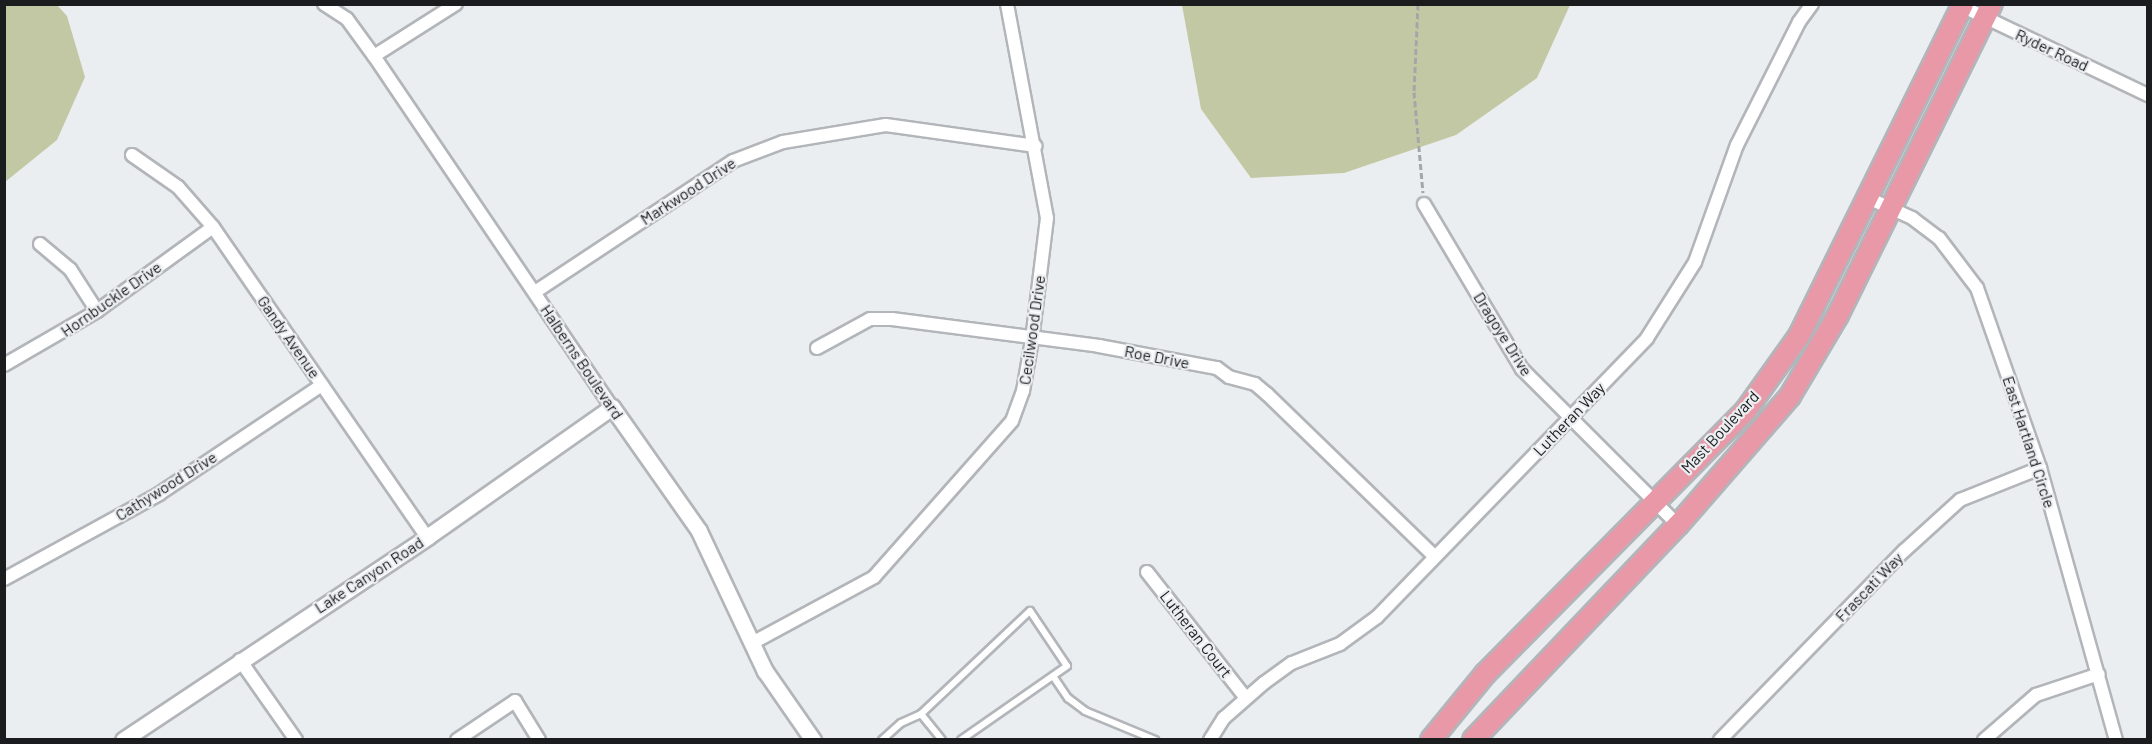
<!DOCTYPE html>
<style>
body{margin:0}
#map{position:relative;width:2152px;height:744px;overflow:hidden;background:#ebeef1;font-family:Barlow,sans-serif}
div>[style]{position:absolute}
.green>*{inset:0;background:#c3c8a4}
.path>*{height:3px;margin-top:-1.5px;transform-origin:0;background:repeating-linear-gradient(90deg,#a4a7a9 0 6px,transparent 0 9px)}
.roads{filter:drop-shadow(2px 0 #b2b5b9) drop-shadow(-2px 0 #b2b5b9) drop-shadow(0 2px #b2b5b9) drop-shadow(0 -2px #b2b5b9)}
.service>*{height:6px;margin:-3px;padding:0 3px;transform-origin:3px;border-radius:3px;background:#fff}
.minor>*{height:12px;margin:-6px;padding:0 6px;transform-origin:6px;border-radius:6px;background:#fff}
.tertiary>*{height:15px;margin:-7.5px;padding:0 7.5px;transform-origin:7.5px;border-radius:7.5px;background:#fff}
.primary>*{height:20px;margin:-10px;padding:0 10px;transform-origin:10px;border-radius:10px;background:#e998a8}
span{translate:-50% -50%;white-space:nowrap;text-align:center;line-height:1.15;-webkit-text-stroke:4.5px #ebeef1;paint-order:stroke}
.street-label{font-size:16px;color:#1b1c1d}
.frame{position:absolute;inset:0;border:6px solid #1b1c1d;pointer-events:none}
</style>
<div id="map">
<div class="green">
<i style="clip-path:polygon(5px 4px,57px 5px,67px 16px,85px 77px,57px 140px,5px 182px)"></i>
<i style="clip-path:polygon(1182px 5px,1182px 4px,1570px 5px,1537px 78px,1456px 135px,1344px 173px,1251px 178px,1201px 109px)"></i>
</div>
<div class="path">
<i style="left:1418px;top:4px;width:88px;rotate:92.6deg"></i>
<i style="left:1414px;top:92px;width:101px;rotate:84.9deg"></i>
</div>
<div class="roads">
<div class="service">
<i style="left:1053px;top:676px;width:27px;rotate:56deg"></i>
<i style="left:1068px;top:698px;width:21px;rotate:37deg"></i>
<i style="left:1085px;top:711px;width:76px;rotate:22.5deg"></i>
<i style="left:921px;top:714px;width:33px;rotate:51deg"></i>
<i style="left:882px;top:740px;width:25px;rotate:-42deg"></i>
<i style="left:901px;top:723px;width:22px;rotate:-24deg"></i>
<i style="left:921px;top:714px;width:150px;rotate:-43.4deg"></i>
<i style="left:1030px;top:611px;width:66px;rotate:56.1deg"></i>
<i style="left:1067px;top:666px;width:129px;rotate:145.1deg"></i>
</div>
<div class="minor">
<i style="left:324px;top:4px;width:27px;rotate:33deg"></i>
<i style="left:347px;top:19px;width:46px;rotate:53.9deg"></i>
<i style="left:374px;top:56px;width:424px;rotate:55.9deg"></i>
<i style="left:1957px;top:4px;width:212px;rotate:25.5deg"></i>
<i style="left:374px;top:56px;width:97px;rotate:-32.4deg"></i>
<i style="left:132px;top:155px;width:56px;rotate:34.8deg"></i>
<i style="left:178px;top:187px;width:53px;rotate:48.8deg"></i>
<i style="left:213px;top:227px;width:377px;rotate:55.4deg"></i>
<i style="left:1866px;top:197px;width:51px;rotate:24.5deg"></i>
<i style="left:1912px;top:218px;width:34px;rotate:37deg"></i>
<i style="left:1939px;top:238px;width:63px;rotate:52.8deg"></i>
<i style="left:1977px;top:288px;width:191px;rotate:70.7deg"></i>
<i style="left:2040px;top:468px;width:282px;rotate:74.4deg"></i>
<i style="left:1424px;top:204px;width:192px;rotate:59.3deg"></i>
<i style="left:1522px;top:369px;width:221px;rotate:45deg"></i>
<i style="left:40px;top:244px;width:39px;rotate:40deg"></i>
<i style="left:70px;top:269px;width:50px;rotate:57.3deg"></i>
<i style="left:535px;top:292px;width:237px;rotate:-33.5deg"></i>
<i style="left:733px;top:161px;width:53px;rotate:-20.8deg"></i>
<i style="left:783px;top:142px;width:104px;rotate:-9.4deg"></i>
<i style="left:886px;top:125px;width:151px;rotate:8deg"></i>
<i style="left:817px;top:348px;width:60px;rotate:-28.7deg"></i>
<i style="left:870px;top:319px;width:22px"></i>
<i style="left:892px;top:319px;width:209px;rotate:7.4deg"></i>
<i style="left:1099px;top:346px;width:120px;rotate:10.6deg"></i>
<i style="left:1217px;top:368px;width:15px;rotate:37deg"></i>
<i style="left:1229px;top:377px;width:27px;rotate:15deg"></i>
<i style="left:1255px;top:384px;width:16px;rotate:40deg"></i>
<i style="left:1267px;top:394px;width:233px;rotate:44.1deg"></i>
<i style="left:4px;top:365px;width:108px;rotate:-30.1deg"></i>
<i style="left:97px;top:311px;width:143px;rotate:-35.9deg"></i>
<i style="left:1147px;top:572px;width:159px;rotate:51.9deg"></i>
<i style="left:4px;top:579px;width:177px;rotate:-28.7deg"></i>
<i style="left:159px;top:494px;width:196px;rotate:-33.8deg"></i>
<i style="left:754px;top:642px;width:136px;rotate:-28.4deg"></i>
<i style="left:874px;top:577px;width:208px;rotate:-48.5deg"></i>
<i style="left:1012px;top:421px;width:32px;rotate:-70deg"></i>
<i style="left:1023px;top:391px;width:52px;rotate:-80deg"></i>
<i style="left:1032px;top:340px;width:123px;rotate:-83deg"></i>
<i style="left:1047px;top:218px;width:218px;rotate:-100.6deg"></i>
<i style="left:240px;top:660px;width:98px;rotate:55deg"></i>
<i style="left:457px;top:740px;width:70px;rotate:-33.9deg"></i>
<i style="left:515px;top:701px;width:46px;rotate:58.4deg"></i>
<i style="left:1210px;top:740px;width:26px;rotate:-58deg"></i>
<i style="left:1224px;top:718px;width:53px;rotate:-41.2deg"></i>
<i style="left:1264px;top:683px;width:34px;rotate:-36deg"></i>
<i style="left:1292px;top:663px;width:52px;rotate:-21.6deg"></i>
<i style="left:1340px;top:644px;width:46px;rotate:-36.1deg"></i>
<i style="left:1377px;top:617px;width:388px;rotate:-45.9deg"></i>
<i style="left:1647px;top:338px;width:90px;rotate:-57.7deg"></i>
<i style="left:1695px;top:262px;width:124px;rotate:-70.3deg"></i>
<i style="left:1737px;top:145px;width:138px;rotate:-63.2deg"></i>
<i style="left:1799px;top:22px;width:22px;rotate:-54deg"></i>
<i style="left:1720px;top:740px;width:264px;rotate:-45.8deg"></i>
<i style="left:1904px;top:551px;width:76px;rotate:-42.3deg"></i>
<i style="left:1960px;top:500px;width:86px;rotate:-21.8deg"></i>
<i style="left:1984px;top:740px;width:69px;rotate:-40.9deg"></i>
<i style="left:2036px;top:695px;width:66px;rotate:-18.4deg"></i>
</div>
<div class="tertiary">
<i style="left:123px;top:740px;width:366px;rotate:-33.7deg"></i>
<i style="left:427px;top:537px;width:226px;rotate:-35.1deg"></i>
<i style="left:612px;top:407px;width:151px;rotate:54.9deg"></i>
<i style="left:699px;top:531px;width:155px;rotate:64.8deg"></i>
<i style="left:765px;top:671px;width:84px;rotate:55.2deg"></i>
</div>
<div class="primary">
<i style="left:1431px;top:740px;width:85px;rotate:-50.7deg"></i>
<i style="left:1485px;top:674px;width:371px;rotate:-45.3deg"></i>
<i style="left:1746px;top:410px;width:91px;rotate:-54.4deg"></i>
<i style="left:1799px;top:336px;width:370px;rotate:-63.7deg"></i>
<i style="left:1473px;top:740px;width:297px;rotate:-46.4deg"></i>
<i style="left:1678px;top:525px;width:171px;rotate:-49deg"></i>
<i style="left:1790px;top:396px;width:94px;rotate:-59.3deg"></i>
<i style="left:1838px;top:315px;width:347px;rotate:-63.7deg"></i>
</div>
</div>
<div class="street-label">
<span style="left:2052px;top:50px;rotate:25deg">Ryder Road</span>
<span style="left:688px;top:191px;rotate:-33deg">Markwood Drive</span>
<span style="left:111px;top:299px;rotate:-35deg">Hornbuckle Drive</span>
<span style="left:1032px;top:330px;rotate:-82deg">Cecilwood Drive</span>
<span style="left:1503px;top:334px;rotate:58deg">Dragoye Drive</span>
<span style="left:289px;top:337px;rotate:55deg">Gandy Avenue</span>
<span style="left:1157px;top:357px;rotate:11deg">Roe Drive</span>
<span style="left:582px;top:362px;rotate:56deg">Halberns Boulevard</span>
<span style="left:1569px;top:419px;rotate:-46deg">Lutheran Way</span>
<span style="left:1720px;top:432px;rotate:-47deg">Mast Boulevard</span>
<span style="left:2029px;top:442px;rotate:72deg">East Hartland Circle</span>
<span style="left:166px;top:486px;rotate:-32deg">Cathywood Drive</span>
<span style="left:369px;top:575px;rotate:-33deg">Lake Canyon Road</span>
<span style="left:1869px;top:587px;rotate:-46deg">Frascati Way</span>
<span style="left:1196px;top:634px;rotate:52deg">Lutheran Court</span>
</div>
<div class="frame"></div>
</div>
